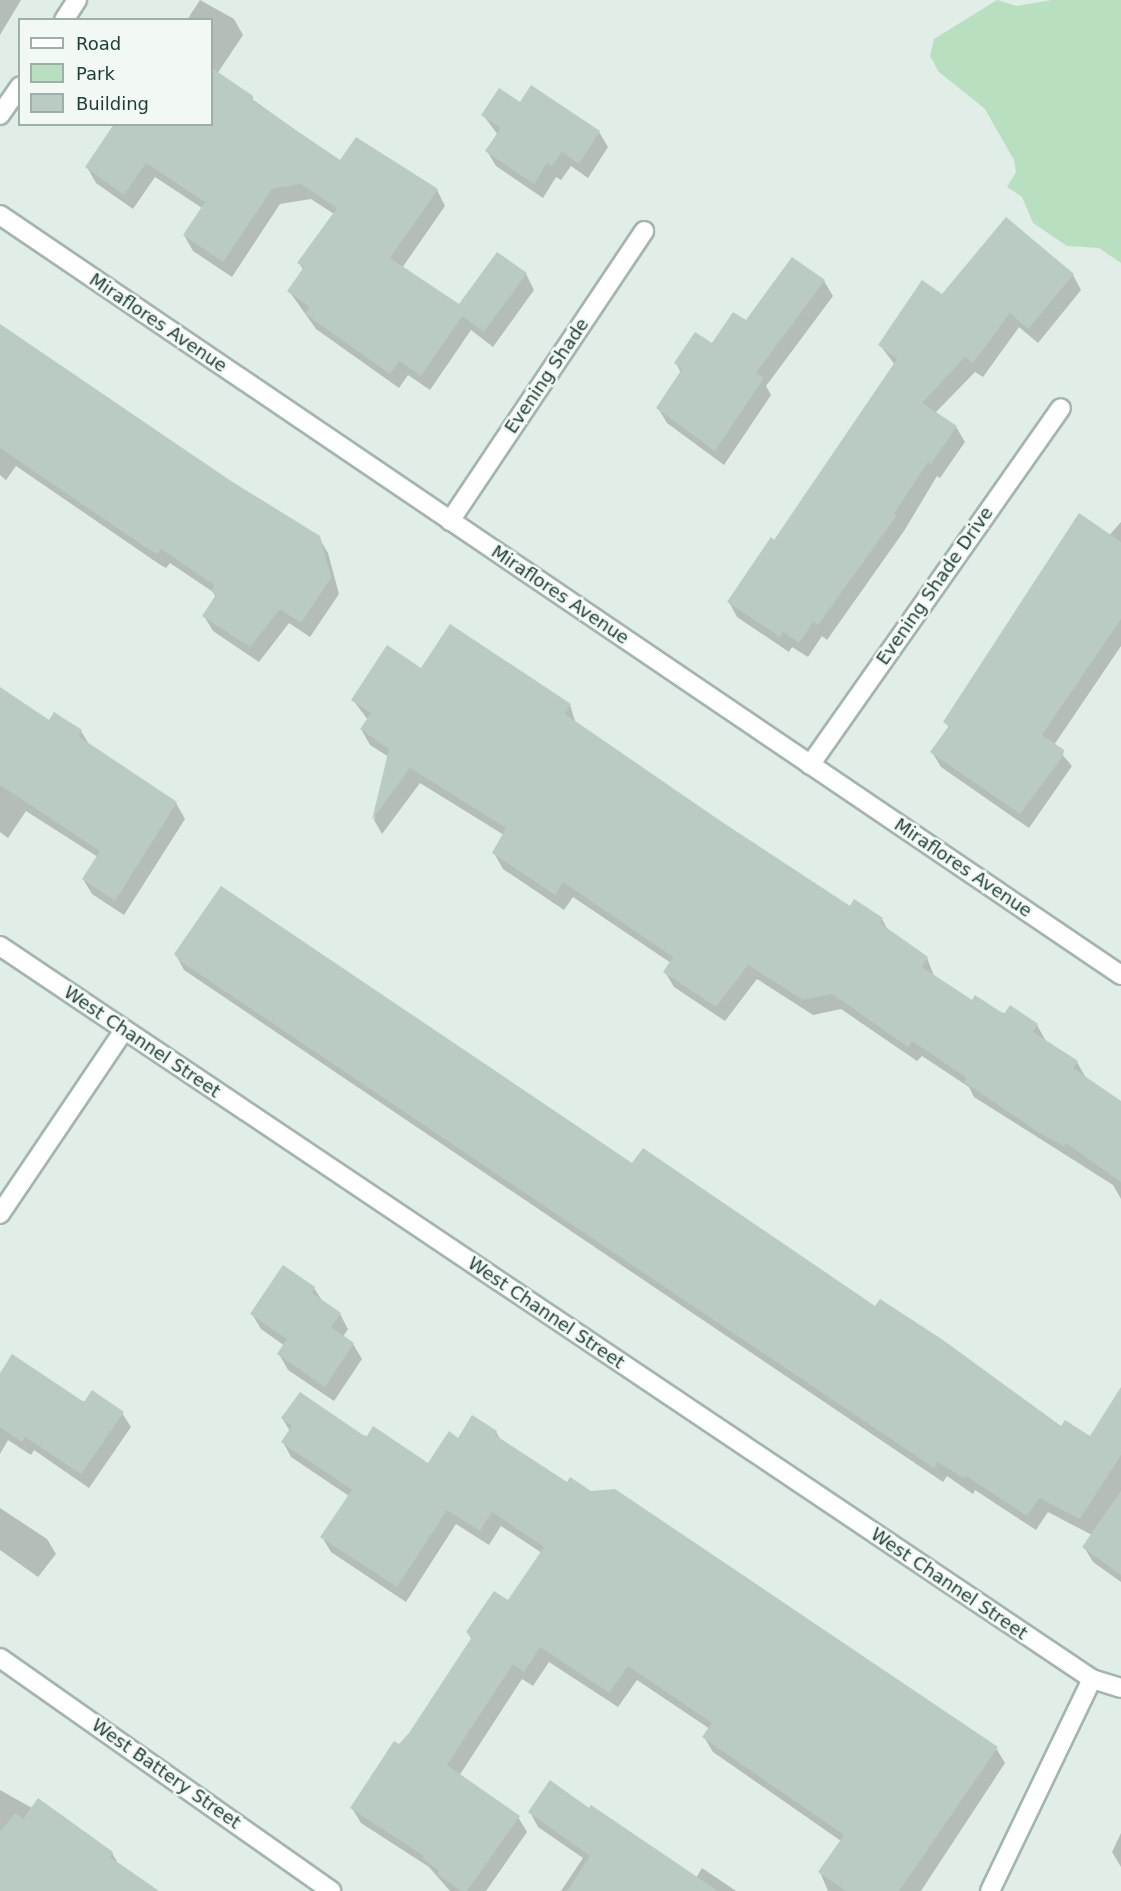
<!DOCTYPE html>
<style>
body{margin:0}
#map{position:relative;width:1121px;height:1891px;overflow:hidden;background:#e1ede7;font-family:"DejaVu Sans",sans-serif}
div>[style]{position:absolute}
.green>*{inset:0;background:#b8e0c0}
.shadow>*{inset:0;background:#0003}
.building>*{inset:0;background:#b9cbc2}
.roads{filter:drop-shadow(2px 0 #a3b5ae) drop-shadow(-2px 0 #a3b5ae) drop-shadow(0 2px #a3b5ae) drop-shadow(0 -2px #a3b5ae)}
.minor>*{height:18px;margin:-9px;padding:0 9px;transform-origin:9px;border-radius:9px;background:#fff}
span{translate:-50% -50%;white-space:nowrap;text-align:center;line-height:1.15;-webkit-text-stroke:5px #f2f9f5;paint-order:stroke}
.street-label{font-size:18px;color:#203f34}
.legend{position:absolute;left:18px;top:18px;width:195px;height:108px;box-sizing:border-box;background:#f2f9f5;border:2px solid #9eafa8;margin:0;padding:8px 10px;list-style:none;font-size:18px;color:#203f34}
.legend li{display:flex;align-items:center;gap:12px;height:30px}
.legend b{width:30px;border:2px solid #9eafa8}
</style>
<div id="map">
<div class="green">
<i style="clip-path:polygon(997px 0,1017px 6px,1052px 0,1121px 0,1121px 263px,1099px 248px,1067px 246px,1033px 223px,1022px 197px,1007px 187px,1016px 172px,1014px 160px,985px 109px,939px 72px,930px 56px,934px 39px)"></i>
</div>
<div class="shadow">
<i style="clip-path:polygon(0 0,21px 0,0 35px)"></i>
<i style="clip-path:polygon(200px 0,234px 19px,243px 35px,217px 74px,340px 162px,437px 190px,445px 206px,402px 268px,459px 306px,526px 274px,534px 290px,493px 347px,471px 330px,430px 390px,408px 375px,399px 388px,316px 329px,289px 291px,304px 271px,299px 263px,334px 214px,311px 199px,280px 204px,232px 277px,193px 251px,184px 235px,202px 208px,155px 177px,133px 209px,96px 183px,87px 167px,212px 124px,212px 20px,187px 20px)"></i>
<i style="clip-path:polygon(520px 104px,599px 132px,608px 147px,588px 178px,571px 166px,561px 180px,556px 177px,543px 198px,496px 166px,487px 151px,498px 135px,483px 115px)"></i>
<i style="clip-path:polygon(1073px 275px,1081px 290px,1038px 343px,1019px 327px,983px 377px,975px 372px,935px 413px,956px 427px,965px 442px,940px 478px,937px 476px,904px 531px,827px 640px,822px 636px,808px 657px,792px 647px,789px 652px,737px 617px,729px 602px,775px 542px,895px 365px,880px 345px,942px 296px)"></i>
<i style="clip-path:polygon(824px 281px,833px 296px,766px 386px,771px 395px,724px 465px,667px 423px,658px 408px,681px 373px,676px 363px)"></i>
<i style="clip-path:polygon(0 326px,230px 482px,319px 538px,328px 553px,339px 594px,310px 637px,289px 623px,259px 662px,213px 631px,204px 616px,216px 598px,213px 592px,170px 563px,166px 568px,159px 564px,16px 466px,6px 480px,0 475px)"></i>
<i style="clip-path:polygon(1121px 522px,1121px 646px,1054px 745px,1072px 766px,1029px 828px,941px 767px,932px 752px,949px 728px,945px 722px)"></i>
<i style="clip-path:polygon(421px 670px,570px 705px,576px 724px,724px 825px,850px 908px,882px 919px,889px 932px,927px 958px,934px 976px,973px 1002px,1037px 1025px,1046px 1041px,1077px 1062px,1086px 1078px,1121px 1102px,1121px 1199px,1113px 1185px,974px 1097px,969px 1087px,922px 1056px,917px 1061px,841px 1009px,813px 1015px,757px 979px,725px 1021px,674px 987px,665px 972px,671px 963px,573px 897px,564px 910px,503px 869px,494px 853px,504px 835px,420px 783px,382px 834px,374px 820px,389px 757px,370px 745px,361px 729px,368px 720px,353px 700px)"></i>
<i style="clip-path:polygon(0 689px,49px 722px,81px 731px,90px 746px,176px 803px,185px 819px,124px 915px,92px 894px,83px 879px,98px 857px,26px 811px,8px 838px,0 832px)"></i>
<i style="clip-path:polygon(176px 955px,632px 1165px,876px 1309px,1061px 1428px,1091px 1439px,1121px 1429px,1121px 1582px,1093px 1562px,1084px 1547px,1092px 1535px,1048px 1512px,1036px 1530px,975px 1490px,973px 1494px,947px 1476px,943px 1482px,184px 970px)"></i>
<i style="clip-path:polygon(314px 1288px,323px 1302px,340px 1314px,348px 1329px,343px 1337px,353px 1344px,362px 1359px,334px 1401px,288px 1370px,279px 1354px,285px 1346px,261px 1329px,252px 1314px)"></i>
<i style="clip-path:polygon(0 1376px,122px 1413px,131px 1427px,89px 1488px,34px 1450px,31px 1455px,8px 1440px,0 1454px)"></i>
<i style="clip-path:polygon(282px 1418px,362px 1436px,429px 1465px,458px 1440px,496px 1432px,502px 1442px,996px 1748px,1005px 1763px,921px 1891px,828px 1891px,820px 1872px,841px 1841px,713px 1752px,704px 1737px,710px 1729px,637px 1680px,618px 1707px,549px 1662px,533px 1686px,522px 1679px,459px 1776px,518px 1817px,527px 1832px,486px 1891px,450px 1891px,429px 1867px,361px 1823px,352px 1808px,410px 1734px,472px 1640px,468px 1633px,508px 1602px,542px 1553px,501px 1526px,489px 1545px,456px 1524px,406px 1602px,331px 1552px,322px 1537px,349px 1496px,291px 1457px,283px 1442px,290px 1431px)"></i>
<i style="clip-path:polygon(0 1508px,47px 1539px,56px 1554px,38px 1577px,0 1550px)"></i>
<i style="clip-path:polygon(550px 1783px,696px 1878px,702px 1868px,736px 1891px,561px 1891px,583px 1858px,538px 1827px,530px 1812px)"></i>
<i style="clip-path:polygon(0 1790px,112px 1853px,119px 1865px,154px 1891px,0 1891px)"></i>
<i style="clip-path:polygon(1121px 1833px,1121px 1867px,1112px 1852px)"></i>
</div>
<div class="building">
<i style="clip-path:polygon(212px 68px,253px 96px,253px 101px,340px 160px,356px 137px,438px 189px,390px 258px,459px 304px,497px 252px,527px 273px,484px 332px,462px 316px,421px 376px,399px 361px,390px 374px,305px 314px,310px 307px,287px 291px,304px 267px,297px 263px,337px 208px,301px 184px,272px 189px,223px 262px,183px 235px,205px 202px,146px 163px,124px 195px,85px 167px,114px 124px,212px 124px)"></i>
<i style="clip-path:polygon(531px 85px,600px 131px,579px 164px,562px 152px,552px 166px,547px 163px,534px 184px,485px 151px,501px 128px,481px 115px,499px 88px,520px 102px)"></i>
<i style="clip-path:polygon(1006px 217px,1074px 274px,1028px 329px,1010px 313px,973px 363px,965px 357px,922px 403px,957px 426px,931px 464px,928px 462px,894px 514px,897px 515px,818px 625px,813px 622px,799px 643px,783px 632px,780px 637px,727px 602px,771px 537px,774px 540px,897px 359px,878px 345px,922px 280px,942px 294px)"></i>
<i style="clip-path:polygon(792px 257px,825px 280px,756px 373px,764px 378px,715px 451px,656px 408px,682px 369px,674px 363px,695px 332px,712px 343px,733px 312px,746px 320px)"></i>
<i style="clip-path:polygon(0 324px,231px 481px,320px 536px,331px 578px,301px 623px,280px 609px,250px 647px,202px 616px,216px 595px,211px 591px,214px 585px,161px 549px,157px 554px,148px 549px,0 448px)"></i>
<i style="clip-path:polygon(1079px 513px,1121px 542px,1121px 619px,1042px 735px,1064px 750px,1063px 756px,1020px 814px,930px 752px,949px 726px,943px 722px)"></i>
<i style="clip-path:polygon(450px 624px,571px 704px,565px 714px,725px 824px,850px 906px,854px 899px,883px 918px,880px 923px,928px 957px,922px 967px,972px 1000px,975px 995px,1004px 1014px,1010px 1005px,1038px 1024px,1033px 1032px,1078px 1061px,1073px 1068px,1121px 1101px,1121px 1182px,1066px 1143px,1064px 1146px,1041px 1134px,964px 1082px,967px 1078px,912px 1041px,908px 1047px,832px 994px,803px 1000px,748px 965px,716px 1007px,663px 972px,673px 957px,563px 882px,555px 895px,492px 853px,506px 828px,410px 768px,372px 820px,389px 749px,360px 729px,371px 713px,351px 700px,387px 645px,421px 668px)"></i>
<i style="clip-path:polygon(0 687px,49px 720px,54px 712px,82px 730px,78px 736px,177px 802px,115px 901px,82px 879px,100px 851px,0 785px)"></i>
<i style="clip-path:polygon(221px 886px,632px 1163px,643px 1148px,875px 1306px,880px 1299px,943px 1340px,1061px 1426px,1065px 1420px,1090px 1436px,1121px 1387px,1121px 1455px,1080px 1519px,1039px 1498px,1027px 1516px,966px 1476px,964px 1479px,938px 1462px,934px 1468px,180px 961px,174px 954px)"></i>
<i style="clip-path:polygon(283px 1265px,315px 1287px,312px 1293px,341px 1313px,331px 1327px,354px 1343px,325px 1387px,277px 1354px,287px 1339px,250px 1314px)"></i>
<i style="clip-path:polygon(12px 1354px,84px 1402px,92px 1390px,124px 1412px,81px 1474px,25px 1437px,22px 1442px,0 1427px,0 1373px)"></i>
<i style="clip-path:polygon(300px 1392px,363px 1435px,367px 1436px,373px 1426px,428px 1463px,449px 1431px,458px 1438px,472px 1415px,497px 1431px,495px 1435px,567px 1482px,570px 1477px,591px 1491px,615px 1489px,998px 1747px,899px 1891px,846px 1891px,818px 1872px,844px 1835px,702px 1737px,712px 1723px,628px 1666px,609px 1693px,540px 1647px,524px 1672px,513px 1664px,447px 1765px,520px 1816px,467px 1891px,461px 1891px,437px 1874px,439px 1871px,422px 1858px,424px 1856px,350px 1808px,394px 1741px,399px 1744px,409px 1733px,472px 1637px,466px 1632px,494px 1591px,508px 1600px,544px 1547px,492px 1512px,480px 1531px,447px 1510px,397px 1587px,320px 1537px,352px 1490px,281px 1442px,292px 1426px,281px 1418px)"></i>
<i style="clip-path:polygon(1121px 1491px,1121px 1575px,1082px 1547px)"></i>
<i style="clip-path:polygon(550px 1780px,589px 1808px,591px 1805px,718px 1891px,567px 1891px,590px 1856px,528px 1812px)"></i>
<i style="clip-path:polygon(38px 1798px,113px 1852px,110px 1857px,159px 1891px,0 1891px,0 1832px,15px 1813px,23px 1819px)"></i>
</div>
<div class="roads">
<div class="minor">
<i style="left:64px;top:20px;width:24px;rotate:-57deg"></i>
<i style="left:0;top:115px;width:35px;rotate:-55deg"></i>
<i style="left:0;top:215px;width:1354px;rotate:34.14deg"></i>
<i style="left:450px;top:521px;width:349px;rotate:-56.2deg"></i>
<i style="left:810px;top:765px;width:436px;rotate:-54.9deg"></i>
<i style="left:0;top:946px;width:1315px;rotate:33.87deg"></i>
<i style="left:1092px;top:1679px;width:30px;rotate:17deg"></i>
<i style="left:0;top:1214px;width:222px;rotate:-56deg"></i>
<i style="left:0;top:1658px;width:405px;rotate:35.1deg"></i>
<i style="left:990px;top:1891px;width:235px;rotate:-64.3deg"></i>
</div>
</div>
<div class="street-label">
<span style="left:158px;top:323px;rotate:34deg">Miraflores Avenue</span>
<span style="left:547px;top:376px;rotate:-56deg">Evening Shade</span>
<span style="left:935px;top:586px;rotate:-55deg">Evening Shade Drive</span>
<span style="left:560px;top:595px;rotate:34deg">Miraflores Avenue</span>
<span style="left:963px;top:868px;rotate:34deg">Miraflores Avenue</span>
<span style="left:142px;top:1042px;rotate:34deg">West Channel Street</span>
<span style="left:546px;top:1313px;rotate:34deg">West Channel Street</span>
<span style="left:949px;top:1584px;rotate:34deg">West Channel Street</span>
<span style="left:166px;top:1774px;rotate:35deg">West Battery Street</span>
</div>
<ul class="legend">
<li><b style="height:8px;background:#fff"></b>Road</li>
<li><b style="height:16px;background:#b8e0c0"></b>Park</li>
<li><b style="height:16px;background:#b9cbc2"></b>Building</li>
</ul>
</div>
